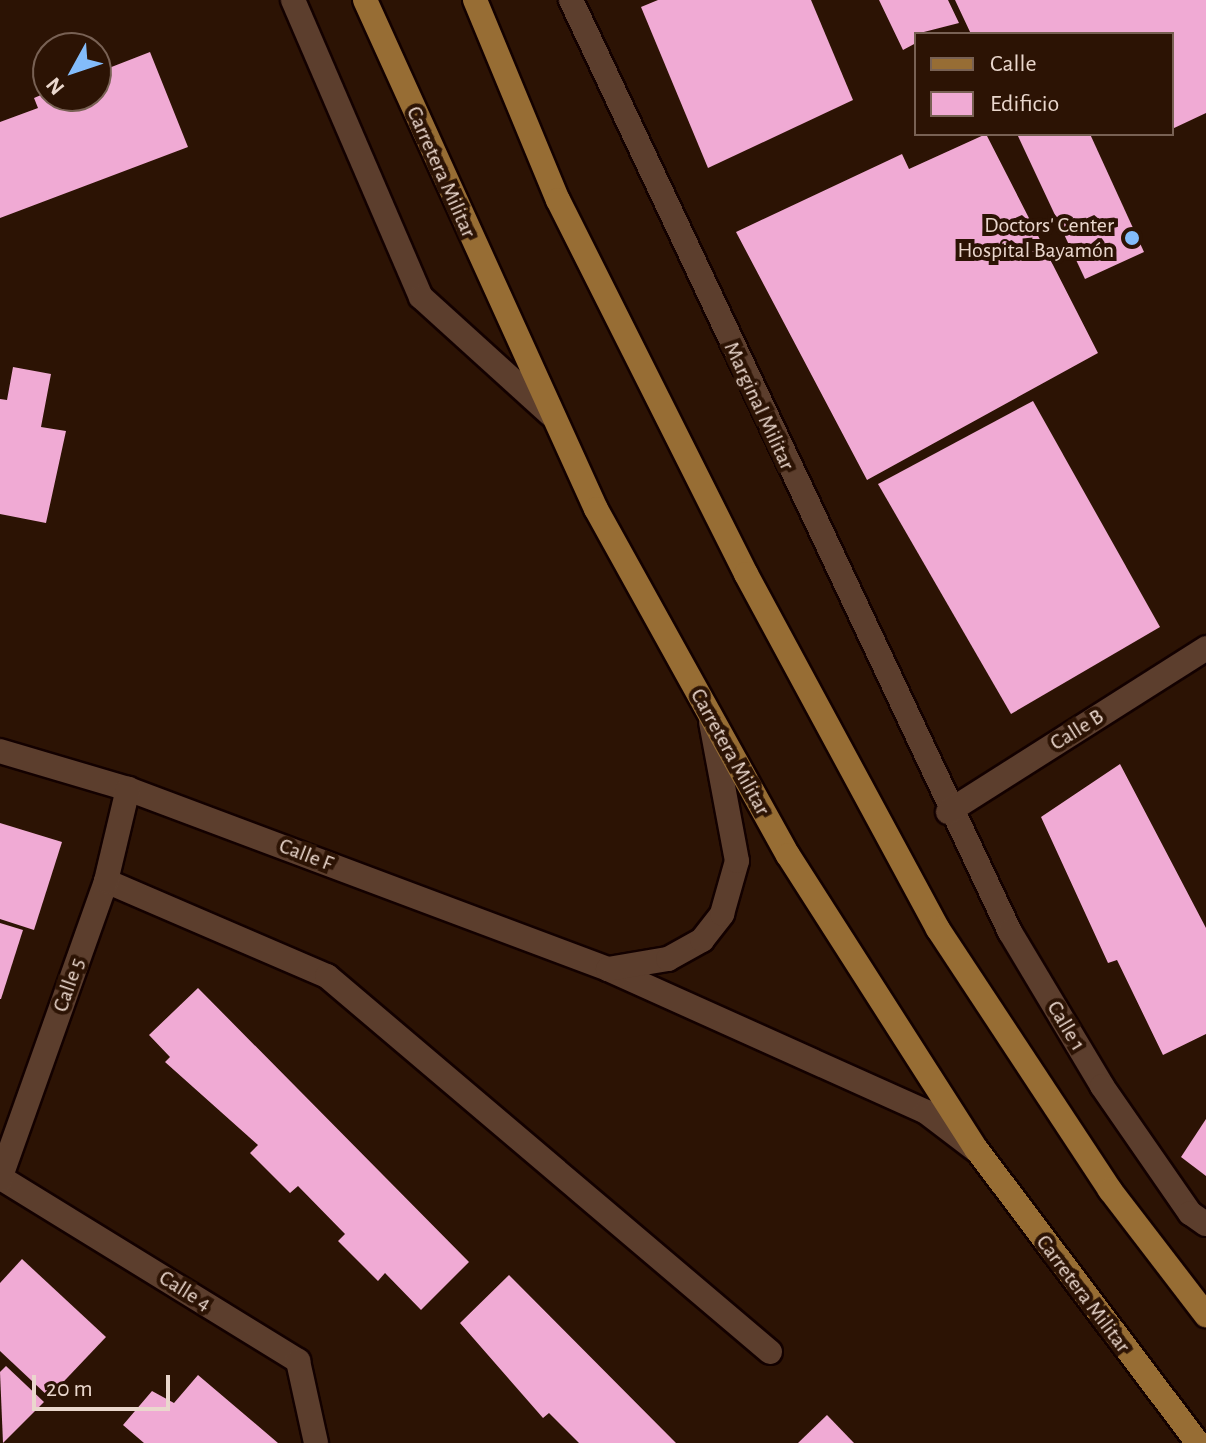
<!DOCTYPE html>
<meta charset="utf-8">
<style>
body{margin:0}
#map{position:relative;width:1206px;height:1443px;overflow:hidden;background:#2c1304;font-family:"Alegreya Sans",sans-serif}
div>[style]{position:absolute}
.building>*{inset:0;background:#f0aad4}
.roads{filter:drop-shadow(2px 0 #130100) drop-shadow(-2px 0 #130100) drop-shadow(0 2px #130100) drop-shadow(0 -2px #130100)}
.minor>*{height:24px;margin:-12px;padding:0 12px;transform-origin:12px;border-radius:12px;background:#5c3e2d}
.major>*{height:24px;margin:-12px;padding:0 12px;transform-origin:12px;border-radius:12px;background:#976d34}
.dots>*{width:22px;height:22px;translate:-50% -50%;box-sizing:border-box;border:4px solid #2c1304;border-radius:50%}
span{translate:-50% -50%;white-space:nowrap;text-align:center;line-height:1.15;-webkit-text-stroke:8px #2c1304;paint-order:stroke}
.street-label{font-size:22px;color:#ead7cd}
.poi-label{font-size:22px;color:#ead7cd}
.right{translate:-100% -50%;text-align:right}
.legend{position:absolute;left:914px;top:32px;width:260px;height:104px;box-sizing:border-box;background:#2c1304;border:2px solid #786154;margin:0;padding:10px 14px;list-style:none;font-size:24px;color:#ead7cd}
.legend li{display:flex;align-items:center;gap:16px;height:40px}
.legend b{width:40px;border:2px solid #786154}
.north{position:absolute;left:32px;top:32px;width:80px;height:80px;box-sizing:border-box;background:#2c1304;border:2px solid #786154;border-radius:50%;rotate:230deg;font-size:22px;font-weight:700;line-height:32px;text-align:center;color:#ead7cd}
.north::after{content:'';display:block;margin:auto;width:28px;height:36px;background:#83bcfb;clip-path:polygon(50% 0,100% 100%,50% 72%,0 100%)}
.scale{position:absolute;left:32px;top:1375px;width:138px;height:36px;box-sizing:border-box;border:4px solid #ead7cd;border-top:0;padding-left:10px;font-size:24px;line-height:28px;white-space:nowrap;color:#ead7cd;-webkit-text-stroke:6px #2c1304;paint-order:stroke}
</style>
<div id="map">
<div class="building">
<i style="clip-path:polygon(658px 0,811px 0,853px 100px,708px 168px,641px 7px)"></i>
<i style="clip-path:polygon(879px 0,948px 0,959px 23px,916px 34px,916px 43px,903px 50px)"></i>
<i style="clip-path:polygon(955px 0,1206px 0,1206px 113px,1172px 129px,1172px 34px,971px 34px)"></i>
<i style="clip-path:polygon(150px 52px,188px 147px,0 218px,0 122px,38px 108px,34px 98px,48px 92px,96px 96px,96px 73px)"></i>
<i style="clip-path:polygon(986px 134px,1098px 353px,867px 480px,736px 232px,902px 154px,909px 169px)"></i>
<i style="clip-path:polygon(1017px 134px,1090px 134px,1144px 252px,1085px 279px)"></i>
<i style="clip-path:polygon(13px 367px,51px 374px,41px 427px,66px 431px,46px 523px,0 514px,0 399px,7px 400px)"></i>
<i style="clip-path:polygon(1033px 401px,1160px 627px,1011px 714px,878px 484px)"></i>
<i style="clip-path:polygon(1120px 764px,1206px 928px,1206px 1034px,1163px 1055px,1117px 960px,1108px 963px,1041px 817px)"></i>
<i style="clip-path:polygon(0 823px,62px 842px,34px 930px,0 919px)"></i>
<i style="clip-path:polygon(0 923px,23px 930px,1px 999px,0 999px)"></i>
<i style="clip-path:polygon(198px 988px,469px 1262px,421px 1310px,385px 1273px,378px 1281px,338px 1241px,345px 1234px,298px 1186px,290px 1193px,250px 1153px,258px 1145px,165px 1062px,170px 1057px,149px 1035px)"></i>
<i style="clip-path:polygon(1206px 1119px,1206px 1176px,1181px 1157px)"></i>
<i style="clip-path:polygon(22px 1259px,106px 1337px,49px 1397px,0 1351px,0 1283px)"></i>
<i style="clip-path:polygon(509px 1275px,676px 1443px,579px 1443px,549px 1413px,543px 1418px,460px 1323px)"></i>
<i style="clip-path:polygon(6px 1366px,44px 1402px,3px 1443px,0 1372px)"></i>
<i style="clip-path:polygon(198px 1375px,278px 1443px,144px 1443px,123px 1425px,152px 1391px,174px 1403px)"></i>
<i style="clip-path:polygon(827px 1415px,854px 1443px,798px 1443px)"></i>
</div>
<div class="roads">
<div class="minor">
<i style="left:293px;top:0;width:323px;rotate:66.7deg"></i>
<i style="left:421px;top:297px;width:174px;rotate:42.2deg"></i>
<i style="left:571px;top:0;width:1030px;rotate:64.78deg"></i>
<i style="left:1010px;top:932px;width:179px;rotate:59.1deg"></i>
<i style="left:1102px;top:1086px;width:155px;rotate:55.3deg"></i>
<i style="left:1190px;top:1213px;width:19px;rotate:35deg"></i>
<i style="left:0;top:751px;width:134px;rotate:16.5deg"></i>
<i style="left:128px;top:789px;width:513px;rotate:20.56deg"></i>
<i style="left:608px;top:969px;width:349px;rotate:24.2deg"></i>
<i style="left:926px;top:1112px;width:63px;rotate:37.2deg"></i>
<i style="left:948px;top:812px;width:306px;rotate:-32.4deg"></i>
<i style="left:106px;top:881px;width:241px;rotate:23.3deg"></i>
<i style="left:327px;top:976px;width:581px;rotate:40.32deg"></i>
<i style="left:608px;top:969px;width:61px;rotate:-9.5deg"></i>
<i style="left:668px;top:959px;width:39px;rotate:-29deg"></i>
<i style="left:702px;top:940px;width:33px;rotate:-52deg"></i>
<i style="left:722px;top:914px;width:55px;rotate:-74.2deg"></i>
<i style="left:737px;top:861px;width:141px;rotate:-100.6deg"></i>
<i style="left:1px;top:1178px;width:349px;rotate:31.6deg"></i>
<i style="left:298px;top:1361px;width:84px;rotate:77.6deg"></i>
<i style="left:0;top:1179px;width:316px;rotate:-70.4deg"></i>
<i style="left:106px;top:881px;width:95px;rotate:-76.6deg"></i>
</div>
<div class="major">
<i style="left:365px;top:0;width:559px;rotate:65.59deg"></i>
<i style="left:596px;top:509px;width:396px;rotate:61deg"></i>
<i style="left:788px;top:855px;width:350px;rotate:57.4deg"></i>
<i style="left:977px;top:1150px;width:367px;rotate:53deg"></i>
<i style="left:475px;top:0;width:217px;rotate:67.5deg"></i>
<i style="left:558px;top:200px;width:419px;rotate:63.3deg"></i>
<i style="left:746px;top:574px;width:404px;rotate:61.6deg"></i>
<i style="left:938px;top:929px;width:313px;rotate:56.6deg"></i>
<i style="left:1110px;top:1190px;width:158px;rotate:52.5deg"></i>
</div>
</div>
<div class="dots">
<i style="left:1132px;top:238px;background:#83bcfb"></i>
</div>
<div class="street-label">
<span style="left:441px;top:172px;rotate:66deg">Carretera Militar</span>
<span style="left:759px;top:406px;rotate:65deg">Marginal Militar</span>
<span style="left:1077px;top:730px;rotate:-32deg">Calle B</span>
<span style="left:730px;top:752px;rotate:61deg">Carretera Militar</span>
<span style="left:306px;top:855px;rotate:21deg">Calle F</span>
<span style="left:69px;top:985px;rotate:-71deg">Calle 5</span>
<span style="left:1066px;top:1026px;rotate:59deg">Calle 1</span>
<span style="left:185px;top:1291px;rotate:32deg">Calle 4</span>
<span style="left:1083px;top:1294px;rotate:53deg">Carretera Militar</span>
</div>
<div class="poi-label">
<span class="right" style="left:1114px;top:238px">Doctors' Center<br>Hospital Bayamón</span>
</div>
<ul class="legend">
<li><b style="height:10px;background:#976d34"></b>Calle</li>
<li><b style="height:22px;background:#f0aad4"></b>Edificio</li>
</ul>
<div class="north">N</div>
<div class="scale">20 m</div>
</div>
